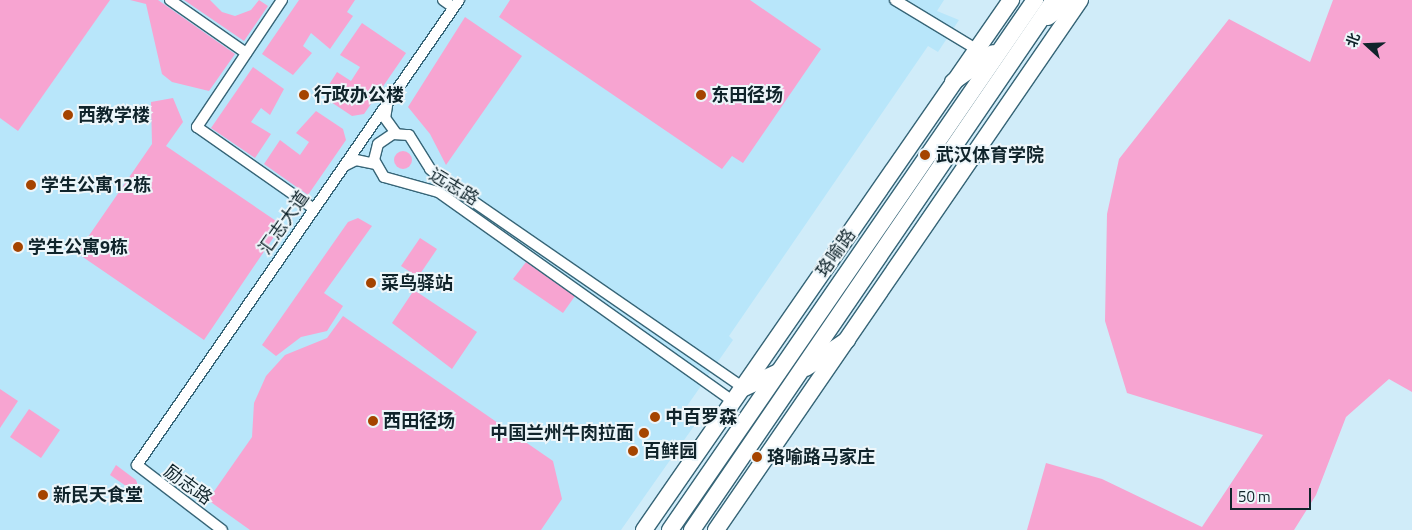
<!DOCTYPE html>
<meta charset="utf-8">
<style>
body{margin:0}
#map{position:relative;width:1412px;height:530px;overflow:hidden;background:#d0ecf9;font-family:"Titillium Web","Noto Sans SC",sans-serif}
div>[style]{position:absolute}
.built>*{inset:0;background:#b8e6fa}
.green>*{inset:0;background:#f7a4d1}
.round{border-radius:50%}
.roads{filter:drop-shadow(1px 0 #376577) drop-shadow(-1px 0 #376577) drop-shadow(0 1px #376577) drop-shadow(0 -1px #376577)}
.minor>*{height:10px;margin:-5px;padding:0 5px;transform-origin:5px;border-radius:5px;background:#fff}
.primary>*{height:16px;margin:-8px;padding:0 8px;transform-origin:8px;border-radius:8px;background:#fff}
.trunk>*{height:16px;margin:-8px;padding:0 8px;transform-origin:8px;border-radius:8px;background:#fff}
.dots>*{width:14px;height:14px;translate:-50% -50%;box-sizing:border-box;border:2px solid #edf6fa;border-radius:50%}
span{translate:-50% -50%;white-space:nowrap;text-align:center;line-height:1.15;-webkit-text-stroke:4px #edf6fa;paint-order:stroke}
.poi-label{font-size:18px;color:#10242b;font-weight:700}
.left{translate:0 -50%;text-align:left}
.right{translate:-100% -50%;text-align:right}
.street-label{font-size:18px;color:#10242b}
.north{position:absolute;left:1342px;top:20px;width:50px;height:50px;-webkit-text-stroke:4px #edf6fa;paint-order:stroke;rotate:290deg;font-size:14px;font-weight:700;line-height:20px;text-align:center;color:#10242b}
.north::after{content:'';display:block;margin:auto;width:18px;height:22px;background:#10242b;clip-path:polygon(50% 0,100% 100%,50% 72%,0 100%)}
.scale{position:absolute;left:1230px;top:488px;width:81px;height:22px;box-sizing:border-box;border:2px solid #10242b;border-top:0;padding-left:6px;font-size:15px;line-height:18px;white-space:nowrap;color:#10242b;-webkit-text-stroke:4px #edf6fa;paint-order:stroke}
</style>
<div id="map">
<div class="built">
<i style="clip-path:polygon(0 0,944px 0,937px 11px,959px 20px,938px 52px,928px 46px,729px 336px,733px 340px,687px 406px,701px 416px,621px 530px,0 530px)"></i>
</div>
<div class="green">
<i style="clip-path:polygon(0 0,110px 0,18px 131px,0 118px)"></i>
<i style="clip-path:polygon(130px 0,158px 0,235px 54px,209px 91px,172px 82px,162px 74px,146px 4px)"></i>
<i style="clip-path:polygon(184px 0,210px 0,222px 12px,235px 16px,251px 10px,259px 0,268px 6px,244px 41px)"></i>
<i style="clip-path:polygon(299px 0,355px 0,347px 12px,353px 16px,330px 49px,311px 33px,303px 46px,312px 53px,293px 75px,262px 54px)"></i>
<i style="clip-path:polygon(510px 0,750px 0,821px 49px,743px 163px,732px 156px,722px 169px,499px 17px)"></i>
<i style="clip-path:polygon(1333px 0,1412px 0,1412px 392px,1389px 379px,1346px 417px,1316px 495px,1294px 530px,1027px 530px,1046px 463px,1102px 479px,1202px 527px,1263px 435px,1127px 393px,1105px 321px,1107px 214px,1119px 159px,1229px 19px,1310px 62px)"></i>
<i style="clip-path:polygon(465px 17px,522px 56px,446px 165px,430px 134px,408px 107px)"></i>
<i style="clip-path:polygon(362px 23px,406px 53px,364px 114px,352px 116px,325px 98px,325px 91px,337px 72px,351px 81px,360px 67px,340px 55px)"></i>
<i style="clip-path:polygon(253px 67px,284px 89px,270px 115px,261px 108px,251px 122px,271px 134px,255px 158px,211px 128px)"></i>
<i style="clip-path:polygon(173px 98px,183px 122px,166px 146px,282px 225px,204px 340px,77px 253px,152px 144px,151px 102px)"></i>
<i style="clip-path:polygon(316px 111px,343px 129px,346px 140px,308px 195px,264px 164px,280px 140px,300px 155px,309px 142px,296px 133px)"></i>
<i class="round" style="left:394px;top:151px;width:18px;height:18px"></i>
<i style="clip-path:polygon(358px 218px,372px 226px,324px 293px,343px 306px,327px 331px,301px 337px,276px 356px,262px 345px,348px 222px)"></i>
<i style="clip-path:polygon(420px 238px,437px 249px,418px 277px,401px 266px)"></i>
<i style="clip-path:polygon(526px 262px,575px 296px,563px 313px,513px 279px)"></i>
<i style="clip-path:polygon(411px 288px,477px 332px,452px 369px,392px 323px,412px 293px)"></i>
<i style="clip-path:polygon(343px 316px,553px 461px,562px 499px,541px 530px,250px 530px,208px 500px,252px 437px,254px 403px,266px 376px,285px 355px,327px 338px)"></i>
<i style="clip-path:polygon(0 389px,18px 401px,0 428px)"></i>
<i style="clip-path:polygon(29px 409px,60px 430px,41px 458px,10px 437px)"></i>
<i style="clip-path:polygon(116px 465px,136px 480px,142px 497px,110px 475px)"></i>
</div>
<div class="roads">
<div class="minor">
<i style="left:170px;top:0;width:93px;rotate:34.9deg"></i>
<i style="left:282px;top:0;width:153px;rotate:123.8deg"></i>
<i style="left:197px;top:127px;width:143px;rotate:35deg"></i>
<i style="left:443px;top:0;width:12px;rotate:35deg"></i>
<i style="left:895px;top:0;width:95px;rotate:31.2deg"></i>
<i style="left:387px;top:106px;width:12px;rotate:99deg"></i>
<i style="left:385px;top:118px;width:19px;rotate:54deg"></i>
<i style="left:346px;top:165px;width:11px;rotate:-27deg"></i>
<i style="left:356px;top:160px;width:19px;rotate:12deg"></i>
<i style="left:734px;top:402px;width:363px;rotate:-144.6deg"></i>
<i style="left:438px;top:192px;width:56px;rotate:-164.5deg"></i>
<i style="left:384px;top:177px;width:20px;rotate:-120deg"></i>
<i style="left:374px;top:160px;width:16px;rotate:-76deg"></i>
<i style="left:378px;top:144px;width:18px;rotate:-34deg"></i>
<i style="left:393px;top:134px;width:16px;rotate:4deg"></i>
<i style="left:409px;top:135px;width:40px;rotate:58deg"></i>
<i style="left:430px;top:169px;width:20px;rotate:41deg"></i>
<i style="left:445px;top:182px;width:363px;rotate:34.6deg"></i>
<i style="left:222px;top:530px;width:107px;rotate:-142.6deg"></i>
<i style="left:137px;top:465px;width:566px;rotate:-55.3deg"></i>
</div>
<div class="primary">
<i style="left:644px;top:530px;width:645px;rotate:-55.3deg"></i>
<i style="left:716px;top:530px;width:643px;rotate:-55.52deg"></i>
</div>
<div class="trunk">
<i style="left:1048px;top:17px;width:28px;rotate:-38deg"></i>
<i style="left:953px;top:82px;width:49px;rotate:-35.9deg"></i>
<i style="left:806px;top:368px;width:50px;rotate:-34.3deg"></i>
<i style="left:744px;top:388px;width:38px;rotate:-25deg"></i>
<i style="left:670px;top:530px;width:644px;rotate:-55.45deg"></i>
<i style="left:692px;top:530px;width:642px;rotate:-55.67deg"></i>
</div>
</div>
<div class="dots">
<i style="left:304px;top:95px;background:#a54400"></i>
<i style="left:701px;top:95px;background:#a54400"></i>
<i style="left:68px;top:115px;background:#a54400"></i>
<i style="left:925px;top:155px;background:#a54400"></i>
<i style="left:31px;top:185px;background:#a54400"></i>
<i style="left:18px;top:247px;background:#a54400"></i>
<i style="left:371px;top:283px;background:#a54400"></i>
<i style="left:655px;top:417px;background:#a54400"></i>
<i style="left:373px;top:421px;background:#a54400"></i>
<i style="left:644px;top:433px;background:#a54400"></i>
<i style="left:633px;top:451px;background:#a54400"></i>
<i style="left:757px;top:457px;background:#a54400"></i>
<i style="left:43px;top:495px;background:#a54400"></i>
</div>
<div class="poi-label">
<span class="left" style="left:314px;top:95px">行政办公楼</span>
<span class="left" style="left:711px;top:95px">东田径场</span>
<span class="left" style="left:78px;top:115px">西教学楼</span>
<span class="left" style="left:936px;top:155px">武汉体育学院</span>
<span class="left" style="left:41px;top:185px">学生公寓12栋</span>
<span class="left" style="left:28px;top:247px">学生公寓9栋</span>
<span class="left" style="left:381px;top:283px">菜鸟驿站</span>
<span class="left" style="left:665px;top:417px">中百罗森</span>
<span class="left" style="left:383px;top:421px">西田径场</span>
<span class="right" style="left:634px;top:433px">中国兰州牛肉拉面</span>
<span class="left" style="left:643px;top:451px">百鲜园</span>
<span class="left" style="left:767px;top:457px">珞喻路马家庄</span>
<span class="left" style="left:53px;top:495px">新民天食堂</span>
</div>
<div class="street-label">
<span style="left:454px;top:187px;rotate:31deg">远志路</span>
<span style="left:284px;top:223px;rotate:-55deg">汇志大道</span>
<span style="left:836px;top:253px;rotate:-55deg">珞喻路</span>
<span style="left:188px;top:485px;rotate:36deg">励志路</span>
</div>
<div class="north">北</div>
<div class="scale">50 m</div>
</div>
